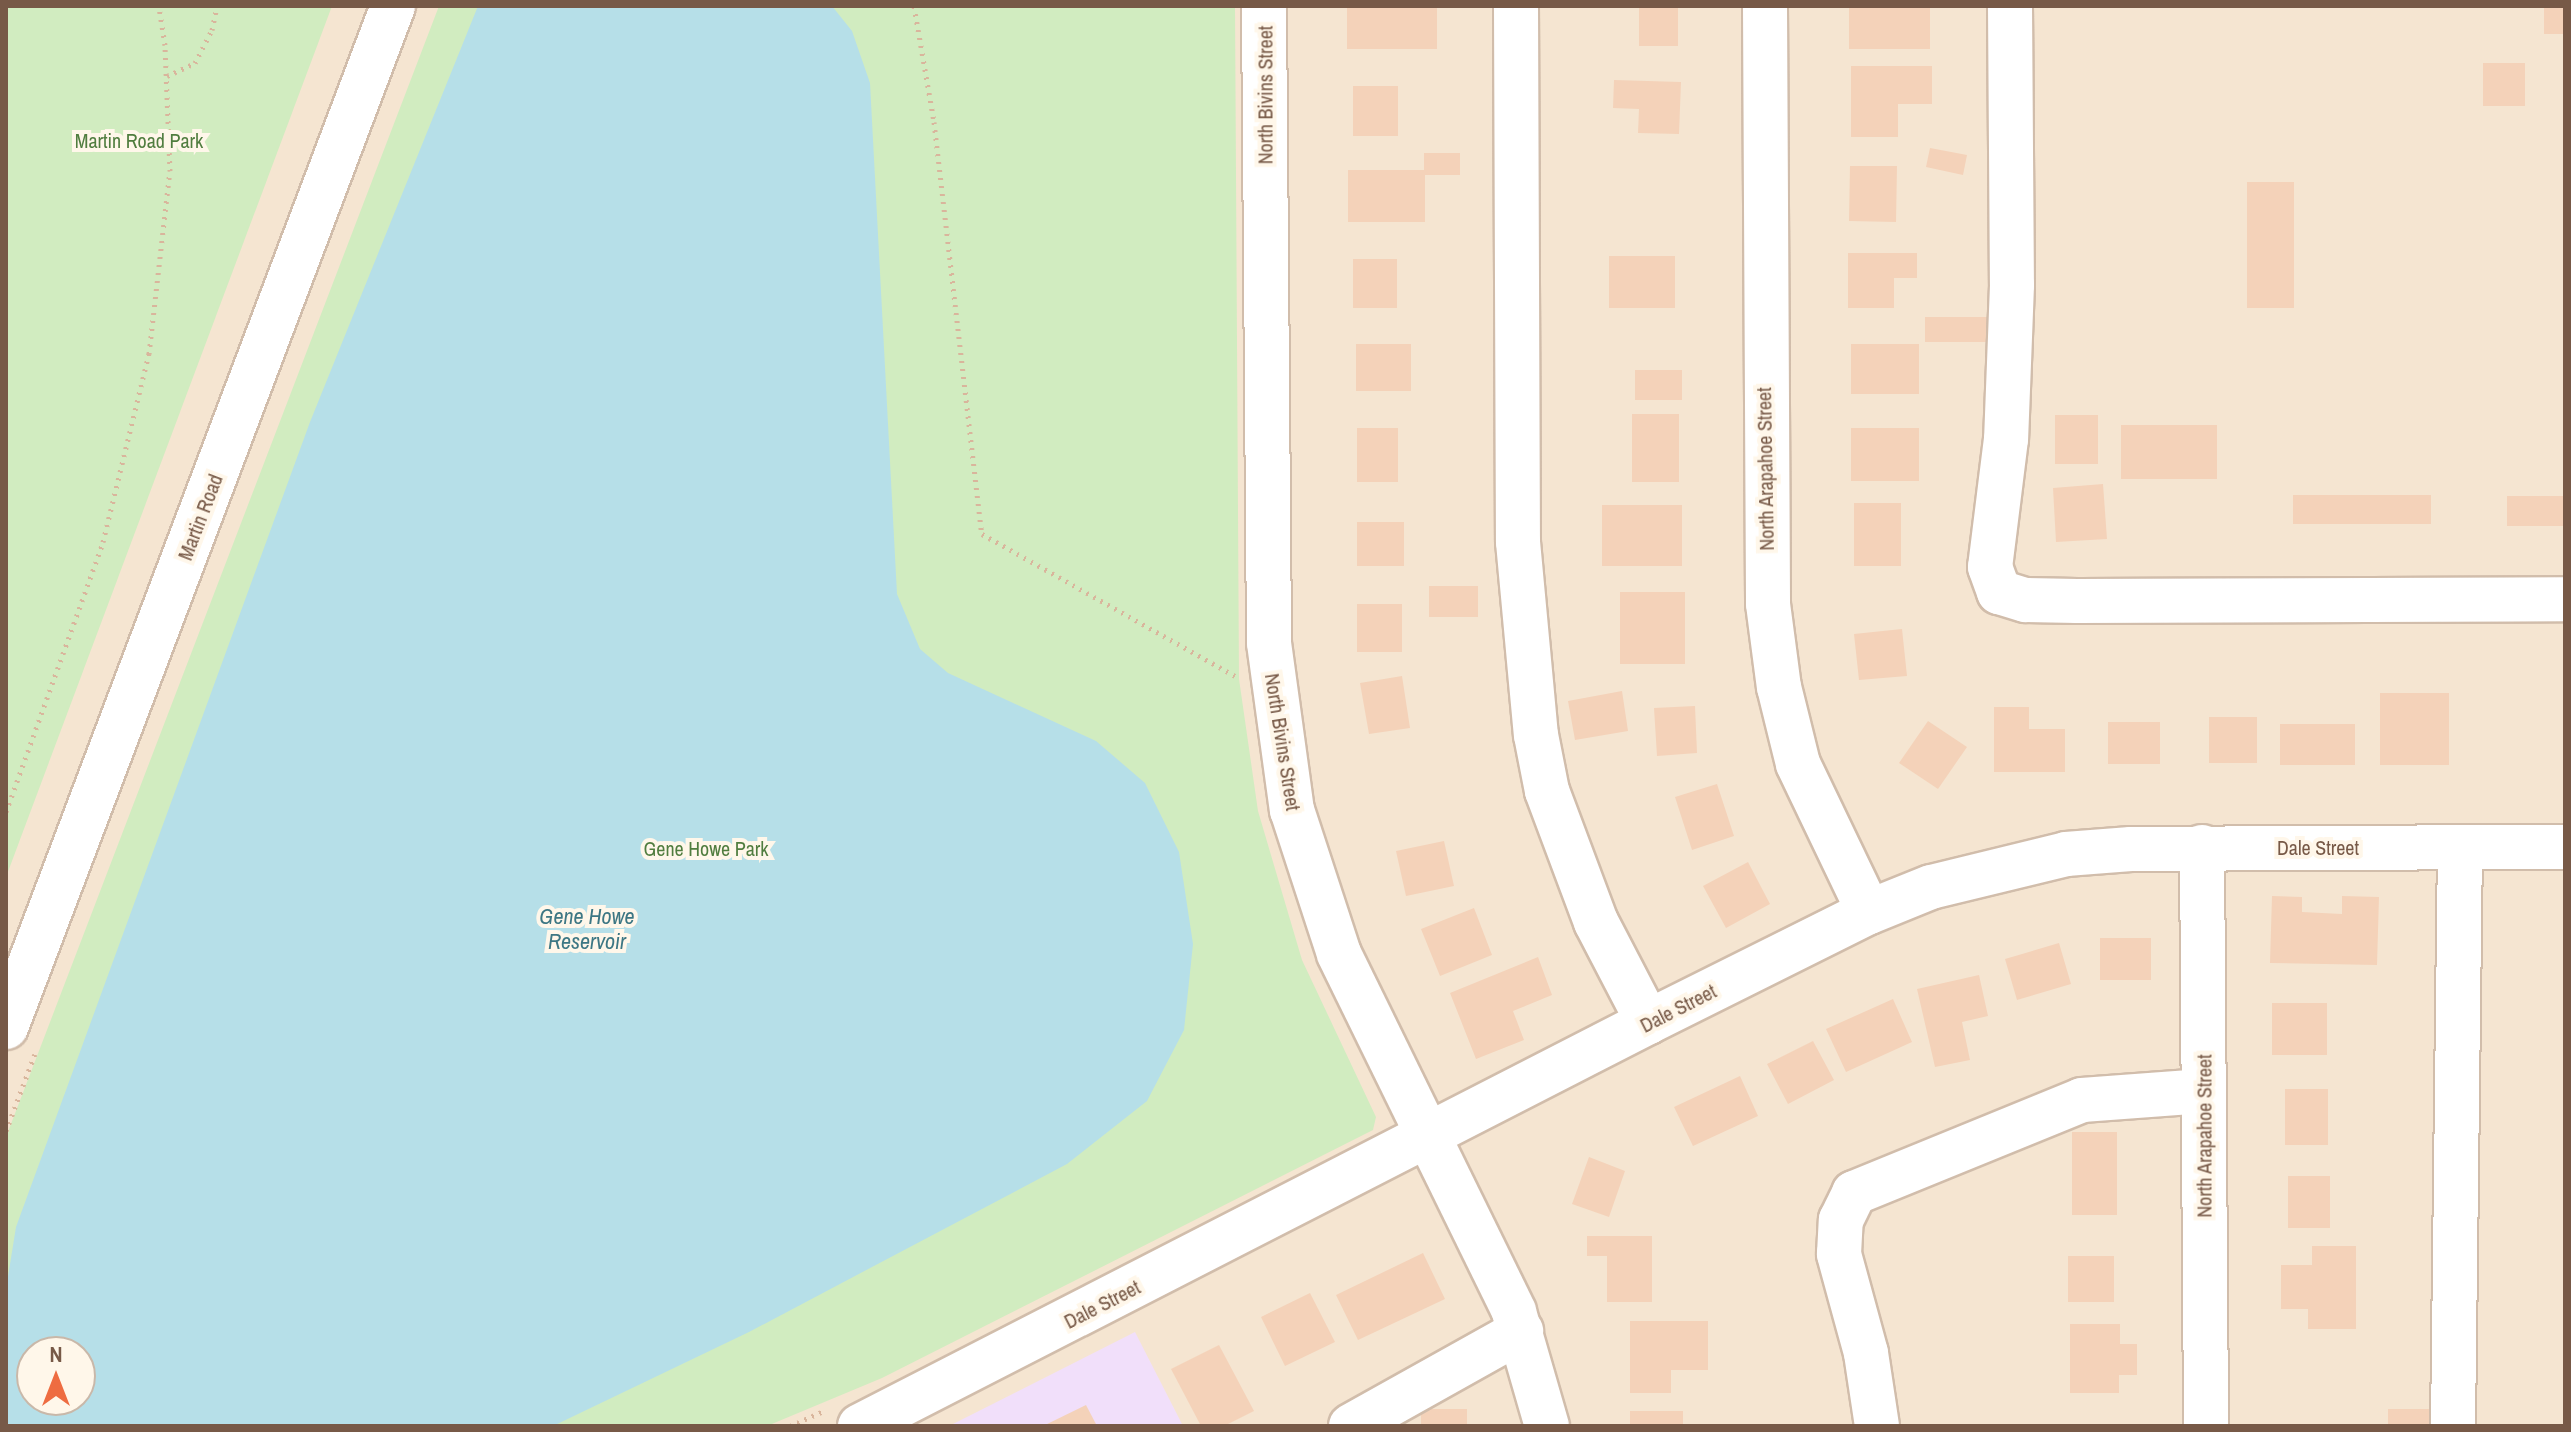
<!DOCTYPE html>
<style>
body{margin:0}
#map{position:relative;width:2571px;height:1432px;overflow:hidden;background:#fdf4e3;font-family:"Archivo Narrow",sans-serif}
div>[style]{position:absolute}
.residential>*{inset:0;background:#f5e5d1}
.education>*{inset:0;background:#f1dffa}
.green>*{inset:0;background:#d1ecc0}
.water>*{inset:0;background:#b6dfe8}
.building>*{inset:0;background:#f4d2b9}
.path>*{height:5px;margin-top:-2.5px;transform-origin:0;background:repeating-linear-gradient(90deg,#d9b59c 0 2px,transparent 0 8px)}
.roads{filter:drop-shadow(2px 0 #d1bdab) drop-shadow(-2px 0 #d1bdab) drop-shadow(0 2px #d1bdab) drop-shadow(0 -2px #d1bdab)}
.minor>*{height:44px;margin:-22px;padding:0 22px;transform-origin:22px;border-radius:22px;background:#fff}
span{translate:-50% -50%;white-space:nowrap;text-align:center;line-height:1.15;-webkit-text-stroke:8px #fff7ea;paint-order:stroke}
.street-label{font-size:20px;color:#775947}
.park-label{font-size:20px;color:#507d3f}
.water-label{font-size:22px;color:#3d7784;font-style:italic}
.frame{position:absolute;inset:0;border:8px solid #775947;pointer-events:none}
.north{position:absolute;left:16px;top:1336px;width:80px;height:80px;box-sizing:border-box;background:#fff7ea;border:2px solid #c9b8a9;border-radius:50%;rotate:0deg;font-size:22px;font-weight:700;line-height:32px;text-align:center;color:#775947}
.north::after{content:'';display:block;margin:auto;width:28px;height:36px;background:#ee6c41;clip-path:polygon(50% 0,100% 100%,50% 72%,0 100%)}
</style>
<div id="map">
<div class="residential">
<i style="clip-path:polygon(evenodd,6px 6px,2565px 6px,2565px 1426px,6px 1426px,6px 6px,32px 1352px,80px 1352px,80px 1400px,32px 1400px,32px 1352px)"></i>
</div>
<div class="education">
<i style="clip-path:polygon(1135px 1332px,1183px 1426px,949px 1426px)"></i>
</div>
<div class="green">
<i style="clip-path:polygon(6px 6px,332px 6px,6px 877px)"></i>
<i style="clip-path:polygon(evenodd,439px 6px,1235px 6px,1239px 679px,1258px 811px,1302px 960px,1376px 1117px,1373px 1130px,882px 1378px,767px 1426px,6px 1426px,6px 1137px,439px 6px,32px 1352px,80px 1352px,80px 1400px,32px 1400px,32px 1352px)"></i>
</div>
<div class="water">
<i style="clip-path:polygon(evenodd,478px 6px,832px 6px,852px 31px,870px 83px,897px 594px,920px 649px,948px 673px,1096px 741px,1145px 783px,1179px 852px,1193px 944px,1184px 1030px,1147px 1101px,1067px 1164px,749px 1332px,553px 1426px,6px 1426px,6px 1289px,16px 1227px,310px 422px,478px 6px,32px 1352px,80px 1352px,80px 1400px,32px 1400px,32px 1352px)"></i>
</div>
<div class="building">
<i style="clip-path:polygon(1347px 6px,1437px 6px,1437px 49px,1347px 49px)"></i>
<i style="clip-path:polygon(1639px 6px,1678px 6px,1678px 46px,1639px 46px)"></i>
<i style="clip-path:polygon(1849px 6px,1930px 6px,1930px 49px,1849px 49px)"></i>
<i style="clip-path:polygon(2544px 6px,2565px 6px,2565px 34px,2544px 34px)"></i>
<i style="clip-path:polygon(2483px 63px,2525px 63px,2525px 106px,2483px 106px)"></i>
<i style="clip-path:polygon(1851px 66px,1932px 66px,1932px 104px,1898px 104px,1898px 137px,1851px 137px)"></i>
<i style="clip-path:polygon(1614px 80px,1681px 82px,1679px 134px,1638px 133px,1639px 109px,1613px 108px)"></i>
<i style="clip-path:polygon(1353px 86px,1398px 86px,1398px 136px,1353px 136px)"></i>
<i style="clip-path:polygon(1930px 148px,1967px 155px,1963px 175px,1926px 167px)"></i>
<i style="clip-path:polygon(1424px 153px,1460px 153px,1460px 175px,1425px 175px,1425px 222px,1348px 222px,1348px 170px,1424px 170px)"></i>
<i style="clip-path:polygon(1850px 166px,1897px 166px,1896px 222px,1849px 221px)"></i>
<i style="clip-path:polygon(2247px 182px,2294px 182px,2294px 308px,2247px 308px)"></i>
<i style="clip-path:polygon(1848px 253px,1917px 253px,1917px 278px,1894px 278px,1894px 308px,1848px 308px)"></i>
<i style="clip-path:polygon(1609px 256px,1675px 256px,1675px 308px,1609px 308px)"></i>
<i style="clip-path:polygon(1353px 259px,1397px 259px,1397px 308px,1353px 308px)"></i>
<i style="clip-path:polygon(1925px 317px,1987px 317px,1987px 342px,1925px 342px)"></i>
<i style="clip-path:polygon(1356px 344px,1411px 344px,1411px 391px,1356px 391px)"></i>
<i style="clip-path:polygon(1851px 344px,1919px 344px,1919px 394px,1851px 394px)"></i>
<i style="clip-path:polygon(1635px 370px,1682px 370px,1682px 400px,1635px 400px)"></i>
<i style="clip-path:polygon(1632px 414px,1679px 414px,1679px 482px,1632px 482px)"></i>
<i style="clip-path:polygon(2055px 415px,2098px 415px,2098px 464px,2055px 464px)"></i>
<i style="clip-path:polygon(2121px 425px,2217px 425px,2217px 479px,2121px 479px)"></i>
<i style="clip-path:polygon(1357px 428px,1398px 428px,1398px 482px,1357px 482px)"></i>
<i style="clip-path:polygon(1851px 428px,1919px 428px,1919px 481px,1851px 481px)"></i>
<i style="clip-path:polygon(2103px 484px,2107px 539px,2056px 542px,2053px 488px)"></i>
<i style="clip-path:polygon(2293px 495px,2431px 495px,2431px 524px,2293px 524px)"></i>
<i style="clip-path:polygon(2507px 496px,2565px 496px,2565px 526px,2507px 526px)"></i>
<i style="clip-path:polygon(1854px 503px,1901px 503px,1901px 566px,1854px 566px)"></i>
<i style="clip-path:polygon(1602px 505px,1682px 505px,1682px 566px,1602px 566px)"></i>
<i style="clip-path:polygon(1357px 522px,1404px 522px,1404px 566px,1357px 566px)"></i>
<i style="clip-path:polygon(1429px 586px,1478px 586px,1478px 617px,1429px 617px)"></i>
<i style="clip-path:polygon(1620px 592px,1685px 592px,1685px 664px,1620px 664px)"></i>
<i style="clip-path:polygon(1357px 604px,1402px 604px,1402px 652px,1357px 652px)"></i>
<i style="clip-path:polygon(1902px 629px,1907px 676px,1859px 680px,1854px 634px)"></i>
<i style="clip-path:polygon(1402px 676px,1410px 728px,1369px 734px,1360px 683px)"></i>
<i style="clip-path:polygon(1622px 691px,1628px 731px,1575px 740px,1568px 701px)"></i>
<i style="clip-path:polygon(2380px 693px,2449px 693px,2449px 765px,2380px 765px)"></i>
<i style="clip-path:polygon(1695px 706px,1697px 753px,1657px 756px,1654px 708px)"></i>
<i style="clip-path:polygon(1994px 707px,2029px 707px,2029px 729px,2065px 729px,2065px 772px,1994px 772px)"></i>
<i style="clip-path:polygon(2209px 717px,2257px 717px,2257px 763px,2209px 763px)"></i>
<i style="clip-path:polygon(1928px 721px,1967px 747px,1938px 789px,1899px 763px)"></i>
<i style="clip-path:polygon(2108px 722px,2160px 722px,2160px 764px,2108px 764px)"></i>
<i style="clip-path:polygon(2280px 724px,2355px 724px,2355px 765px,2280px 765px)"></i>
<i style="clip-path:polygon(1717px 784px,1734px 836px,1692px 850px,1675px 797px)"></i>
<i style="clip-path:polygon(1444px 841px,1454px 886px,1406px 896px,1396px 851px)"></i>
<i style="clip-path:polygon(1748px 862px,1770px 904px,1726px 928px,1703px 886px)"></i>
<i style="clip-path:polygon(2272px 896px,2302px 897px,2302px 912px,2342px 914px,2342px 896px,2379px 897px,2377px 965px,2270px 963px)"></i>
<i style="clip-path:polygon(1474px 908px,1492px 955px,1440px 976px,1421px 929px)"></i>
<i style="clip-path:polygon(2100px 938px,2151px 938px,2151px 980px,2100px 980px)"></i>
<i style="clip-path:polygon(2059px 943px,2071px 984px,2017px 1000px,2005px 959px)"></i>
<i style="clip-path:polygon(1538px 957px,1552px 995px,1513px 1011px,1524px 1040px,1476px 1059px,1450px 993px)"></i>
<i style="clip-path:polygon(1979px 975px,1988px 1016px,1962px 1022px,1970px 1060px,1935px 1067px,1917px 989px)"></i>
<i style="clip-path:polygon(1893px 999px,1912px 1042px,1846px 1072px,1826px 1029px)"></i>
<i style="clip-path:polygon(2272px 1003px,2327px 1003px,2327px 1055px,2272px 1055px)"></i>
<i style="clip-path:polygon(1813px 1041px,1834px 1080px,1788px 1104px,1767px 1064px)"></i>
<i style="clip-path:polygon(1740px 1076px,1758px 1116px,1693px 1146px,1674px 1107px)"></i>
<i style="clip-path:polygon(2285px 1089px,2328px 1089px,2328px 1145px,2285px 1145px)"></i>
<i style="clip-path:polygon(2072px 1132px,2117px 1132px,2117px 1215px,2072px 1215px)"></i>
<i style="clip-path:polygon(1589px 1157px,1625px 1171px,1609px 1217px,1572px 1204px)"></i>
<i style="clip-path:polygon(2288px 1176px,2330px 1176px,2330px 1228px,2288px 1228px)"></i>
<i style="clip-path:polygon(1587px 1236px,1652px 1236px,1652px 1302px,1607px 1302px,1607px 1256px,1587px 1256px)"></i>
<i style="clip-path:polygon(2312px 1246px,2356px 1246px,2356px 1329px,2308px 1329px,2308px 1309px,2281px 1309px,2281px 1265px,2312px 1265px)"></i>
<i style="clip-path:polygon(1423px 1253px,1445px 1299px,1358px 1340px,1336px 1295px)"></i>
<i style="clip-path:polygon(2068px 1256px,2114px 1256px,2114px 1302px,2068px 1302px)"></i>
<i style="clip-path:polygon(1310px 1293px,1335px 1342px,1285px 1366px,1261px 1317px)"></i>
<i style="clip-path:polygon(1630px 1321px,1708px 1321px,1708px 1370px,1671px 1370px,1671px 1393px,1630px 1393px)"></i>
<i style="clip-path:polygon(2070px 1324px,2120px 1324px,2120px 1344px,2137px 1344px,2137px 1375px,2119px 1375px,2119px 1393px,2070px 1393px)"></i>
<i style="clip-path:polygon(1219px 1345px,1254px 1411px,1224px 1426px,1201px 1426px,1171px 1369px)"></i>
<i style="clip-path:polygon(1086px 1405px,1097px 1426px,1043px 1426px)"></i>
<i style="clip-path:polygon(1421px 1409px,1467px 1409px,1467px 1426px,1421px 1426px)"></i>
<i style="clip-path:polygon(2388px 1409px,2431px 1409px,2431px 1426px,2388px 1426px)"></i>
<i style="clip-path:polygon(1630px 1411px,1683px 1411px,1683px 1426px,1630px 1426px)"></i>
</div>
<div class="path">
<i style="left:914px;top:6px;width:118px;rotate:80.2deg"></i>
<i style="left:934px;top:122px;width:415px;rotate:83.4deg"></i>
<i style="left:982px;top:534px;width:290px;rotate:29.3deg"></i>
<i style="left:167px;top:76px;width:31px;rotate:-25deg"></i>
<i style="left:195px;top:63px;width:37px;rotate:-63deg"></i>
<i style="left:212px;top:30px;width:25px;rotate:-78deg"></i>
<i style="left:6px;top:812px;width:287px;rotate:-70.2deg"></i>
<i style="left:103px;top:542px;width:194px;rotate:-76.3deg"></i>
<i style="left:149px;top:354px;width:184px;rotate:-83.5deg"></i>
<i style="left:170px;top:171px;width:126px;rotate:-92.3deg"></i>
<i style="left:165px;top:45px;width:39px;rotate:-99deg"></i>
<i style="left:6px;top:1131px;width:82px;rotate:-69.4deg"></i>
<i style="left:790px;top:1426px;width:35px;rotate:-24deg"></i>
</div>
<div class="roads">
<div class="minor">
<i style="left:1264px;top:6px;width:637px;rotate:89.55deg"></i>
<i style="left:1269px;top:643px;width:169px;rotate:82.2deg"></i>
<i style="left:1292px;top:810px;width:151px;rotate:71.9deg"></i>
<i style="left:1339px;top:954px;width:398px;rotate:63.9deg"></i>
<i style="left:1514px;top:1312px;width:119px;rotate:73.9deg"></i>
<i style="left:1516px;top:6px;width:536px;rotate:89.79deg"></i>
<i style="left:1518px;top:542px;width:194px;rotate:84.7deg"></i>
<i style="left:1536px;top:735px;width:57px;rotate:78.9deg"></i>
<i style="left:1547px;top:791px;width:140px;rotate:69.5deg"></i>
<i style="left:1596px;top:922px;width:113px;rotate:62.5deg"></i>
<i style="left:1765px;top:6px;width:598px;rotate:89.71deg"></i>
<i style="left:1768px;top:604px;width:84px;rotate:82.5deg"></i>
<i style="left:1779px;top:687px;width:79px;rotate:76.1deg"></i>
<i style="left:1798px;top:764px;width:164px;rotate:64.4deg"></i>
<i style="left:2010px;top:6px;width:279px;rotate:89.6deg"></i>
<i style="left:2012px;top:285px;width:154px;rotate:92.2deg"></i>
<i style="left:2006px;top:439px;width:129px;rotate:97.1deg"></i>
<i style="left:1990px;top:567px;width:27px;rotate:70deg"></i>
<i style="left:1999px;top:592px;width:28px;rotate:17deg"></i>
<i style="left:2026px;top:600px;width:51px;rotate:1.1deg"></i>
<i style="left:2077px;top:601px;width:488px;rotate:-0.2deg"></i>
<i style="left:2202px;top:847px;width:579px;rotate:89.6deg"></i>
<i style="left:6px;top:1027px;width:1092px;rotate:-69.24deg"></i>
<i style="left:860px;top:1426px;width:886px;rotate:-27.14deg"></i>
<i style="left:1648px;top:1022px;width:247px;rotate:-26.5deg"></i>
<i style="left:1869px;top:912px;width:67px;rotate:-22deg"></i>
<i style="left:1931px;top:887px;width:139px;rotate:-13.7deg"></i>
<i style="left:2066px;top:854px;width:65px;rotate:-4.4deg"></i>
<i style="left:2131px;top:849px;width:434px;rotate:-0.3deg"></i>
<i style="left:1351px;top:1426px;width:195px;rotate:-29.2deg"></i>
<i style="left:1877px;top:1426px;width:74px;rotate:-98.6deg"></i>
<i style="left:1866px;top:1353px;width:103px;rotate:-105.3deg"></i>
<i style="left:1839px;top:1254px;width:34px;rotate:-87deg"></i>
<i style="left:1841px;top:1220px;width:30px;rotate:-64deg"></i>
<i style="left:1854px;top:1193px;width:246px;rotate:-22.2deg"></i>
<i style="left:2082px;top:1100px;width:122px;rotate:-4.2deg"></i>
<i style="left:2453px;top:1426px;width:579px;rotate:-89.31deg"></i>
</div>
</div>
<div class="street-label">
<span style="left:1265px;top:95px;rotate:-90deg">North Bivins Street</span>
<span style="left:1765px;top:469px;rotate:-91deg">North Arapahoe Street</span>
<span style="left:200px;top:517px;rotate:-69deg">Martin Road</span>
<span style="left:1283px;top:742px;rotate:81deg">North Bivins Street</span>
<span style="left:2318px;top:847px">Dale Street</span>
<span style="left:1678px;top:1008px;rotate:-27deg">Dale Street</span>
<span style="left:2204px;top:1136px;rotate:-90deg">North Arapahoe Street</span>
<span style="left:1102px;top:1304px;rotate:-27deg">Dale Street</span>
</div>
<div class="park-label">
<span style="left:139px;top:140px">Martin Road Park</span>
<span style="left:706px;top:848px">Gene Howe Park</span>
</div>
<div class="water-label">
<span style="left:587px;top:929px">Gene Howe<br>Reservoir</span>
</div>
<div class="frame"></div>
<div class="north">N</div>
</div>
